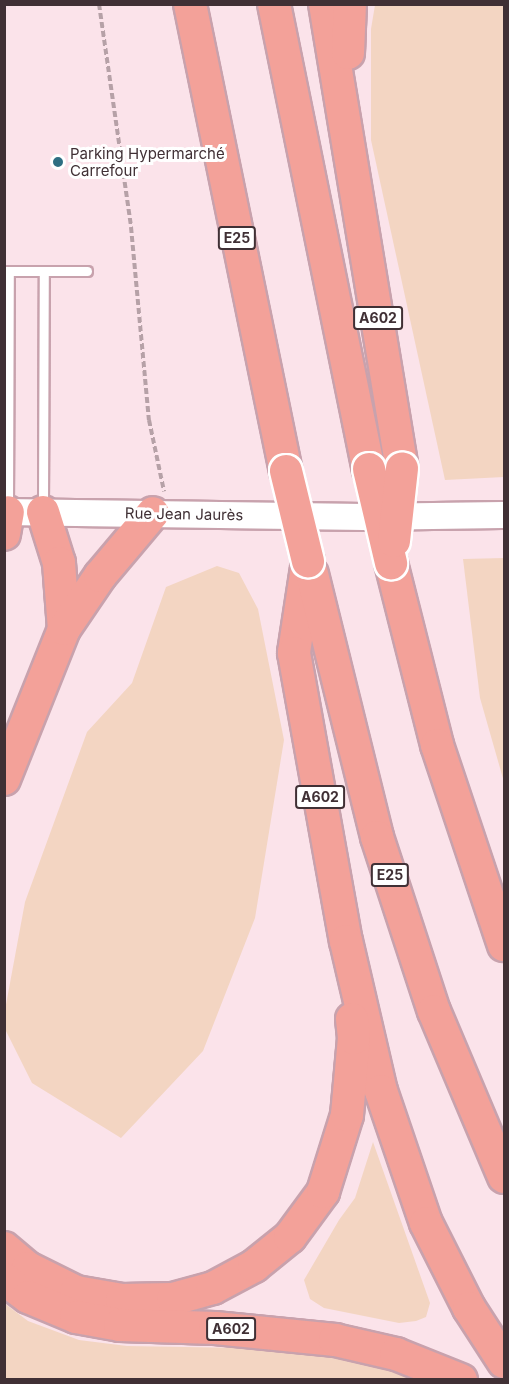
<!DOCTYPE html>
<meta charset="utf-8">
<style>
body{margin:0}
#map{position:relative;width:509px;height:1384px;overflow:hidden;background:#fbe3ea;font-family:Inter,sans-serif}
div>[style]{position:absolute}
.green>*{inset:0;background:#f3d5c2}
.path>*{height:4px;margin-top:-2px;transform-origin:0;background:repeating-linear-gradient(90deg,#b6a1a7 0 6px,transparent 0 9px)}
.roads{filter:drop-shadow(2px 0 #c8a2ad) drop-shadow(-2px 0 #c8a2ad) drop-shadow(0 2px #c8a2ad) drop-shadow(0 -2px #c8a2ad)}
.lane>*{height:9px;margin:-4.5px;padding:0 4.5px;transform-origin:4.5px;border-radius:4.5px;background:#fff}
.secondary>*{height:26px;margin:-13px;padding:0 13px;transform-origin:13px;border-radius:13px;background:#fff}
.highway>*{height:32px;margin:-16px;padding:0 16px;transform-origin:16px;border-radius:16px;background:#f3a199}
.bridges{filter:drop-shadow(2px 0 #fff) drop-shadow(-2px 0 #fff) drop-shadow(0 2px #fff) drop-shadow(0 -2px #fff)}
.highway-bridge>*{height:32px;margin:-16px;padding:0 16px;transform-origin:16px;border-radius:16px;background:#f3a199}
.dots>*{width:16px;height:16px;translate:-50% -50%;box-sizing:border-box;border:3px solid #fff;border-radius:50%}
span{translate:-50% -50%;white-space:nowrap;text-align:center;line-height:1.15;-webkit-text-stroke:6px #fff;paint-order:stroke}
.shield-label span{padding:2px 4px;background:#fff;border:2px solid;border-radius:4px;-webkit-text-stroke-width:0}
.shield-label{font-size:14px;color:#403035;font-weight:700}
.poi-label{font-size:15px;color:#403035}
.left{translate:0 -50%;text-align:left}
.street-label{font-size:15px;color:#403035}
.frame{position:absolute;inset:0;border:6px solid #403035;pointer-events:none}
</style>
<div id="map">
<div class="green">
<i style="clip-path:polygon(375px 5px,504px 5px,504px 477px,445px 480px,371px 140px,371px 29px)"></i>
<i style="clip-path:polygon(504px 558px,504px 782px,480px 698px,463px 559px)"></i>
<i style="clip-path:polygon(217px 566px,239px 573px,258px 609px,284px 740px,255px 918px,203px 1051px,121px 1138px,32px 1083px,5px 1029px,5px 1010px,25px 902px,87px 732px,132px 683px,166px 587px)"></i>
<i style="clip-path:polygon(373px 1142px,430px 1303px,426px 1317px,416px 1321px,399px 1323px,324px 1308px,310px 1299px,304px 1280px,339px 1220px,355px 1198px)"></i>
<i style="clip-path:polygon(4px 1303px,28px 1321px,79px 1340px,127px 1346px,309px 1349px,390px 1370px,411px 1379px,5px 1379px)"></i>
</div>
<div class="path">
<i style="left:99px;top:4px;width:225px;rotate:81.8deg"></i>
<i style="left:131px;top:227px;width:194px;rotate:84.7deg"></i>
<i style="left:149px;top:420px;width:73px;rotate:78.1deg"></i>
</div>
<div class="roads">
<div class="lane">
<i style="left:4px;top:271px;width:83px"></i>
<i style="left:43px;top:506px;width:235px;rotate:-89.8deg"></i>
<i style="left:8px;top:509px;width:238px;rotate:-89.8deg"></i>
</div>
<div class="secondary">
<i style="left:4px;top:512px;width:360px;rotate:0.8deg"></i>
<i style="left:364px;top:517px;width:140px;rotate:-0.8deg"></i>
</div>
<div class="highway">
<i style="left:190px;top:4px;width:477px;rotate:78.4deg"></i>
<i style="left:274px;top:4px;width:475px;rotate:78.5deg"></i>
<i style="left:325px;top:4px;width:470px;rotate:80.6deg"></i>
<i style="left:348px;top:53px;width:49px;rotate:-87.7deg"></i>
<i style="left:43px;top:512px;width:53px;rotate:72.6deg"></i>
<i style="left:59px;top:563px;width:66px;rotate:85.7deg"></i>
<i style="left:4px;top:534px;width:22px;rotate:-80deg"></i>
<i style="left:308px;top:561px;width:93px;rotate:98.7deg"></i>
<i style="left:294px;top:653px;width:293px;rotate:79.8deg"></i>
<i style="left:346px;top:941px;width:154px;rotate:76.9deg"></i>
<i style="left:381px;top:1091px;width:139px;rotate:71.2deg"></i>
<i style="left:426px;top:1223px;width:95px;rotate:63.2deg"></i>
<i style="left:469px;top:1308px;width:64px;rotate:57.1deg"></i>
<i style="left:391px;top:563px;width:188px;rotate:75.8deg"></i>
<i style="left:437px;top:745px;width:211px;rotate:71.5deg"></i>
<i style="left:312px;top:574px;width:271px;rotate:76.1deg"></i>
<i style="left:377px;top:837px;width:183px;rotate:71.9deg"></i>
<i style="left:434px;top:1011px;width:180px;rotate:67.1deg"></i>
<i style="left:4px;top:779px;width:162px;rotate:-68.2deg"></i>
<i style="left:64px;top:629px;width:64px;rotate:-55.8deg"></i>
<i style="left:100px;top:576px;width:82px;rotate:-49.9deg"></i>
<i style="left:4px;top:1248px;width:31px;rotate:40deg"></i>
<i style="left:28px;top:1268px;width:54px;rotate:26.6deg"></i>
<i style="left:76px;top:1292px;width:47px;rotate:9.9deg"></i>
<i style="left:122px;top:1300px;width:51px;rotate:-1.1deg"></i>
<i style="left:173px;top:1299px;width:41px;rotate:-15.4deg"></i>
<i style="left:213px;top:1288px;width:47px;rotate:-28.2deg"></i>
<i style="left:254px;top:1266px;width:46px;rotate:-38.9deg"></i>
<i style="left:290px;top:1237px;width:56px;rotate:-53.7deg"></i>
<i style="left:323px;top:1192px;width:81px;rotate:-72.7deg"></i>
<i style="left:347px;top:1115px;width:77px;rotate:-84.8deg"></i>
<i style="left:354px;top:1038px;width:19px;rotate:-96deg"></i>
<i style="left:4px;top:1279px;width:30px;rotate:37deg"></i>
<i style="left:28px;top:1297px;width:52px;rotate:22.6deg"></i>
<i style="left:76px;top:1317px;width:45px;rotate:10.3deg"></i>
<i style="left:120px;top:1325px;width:95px;rotate:1.8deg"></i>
<i style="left:215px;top:1328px;width:121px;rotate:5.7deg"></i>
<i style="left:335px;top:1340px;width:63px;rotate:12.9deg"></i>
<i style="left:396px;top:1354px;width:70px;rotate:21.8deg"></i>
</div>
</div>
<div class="bridges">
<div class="highway-bridge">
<i style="left:369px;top:469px;width:97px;rotate:76.8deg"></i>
<i style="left:286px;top:471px;width:93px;rotate:76.3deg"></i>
<i style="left:394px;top:541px;width:73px;rotate:-83.7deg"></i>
</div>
</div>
<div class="dots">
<i style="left:58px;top:162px;background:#2e6e82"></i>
</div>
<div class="shield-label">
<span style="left:237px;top:238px">E25</span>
<span style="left:378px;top:318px">A602</span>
<span style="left:320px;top:797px">A602</span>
<span style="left:390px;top:875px">E25</span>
<span style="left:231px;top:1329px">A602</span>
</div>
<div class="poi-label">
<span class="left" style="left:70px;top:162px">Parking Hypermarché<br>Carrefour</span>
</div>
<div class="street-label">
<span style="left:184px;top:514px;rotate:1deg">Rue Jean Jaurès</span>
</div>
<div class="frame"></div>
</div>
